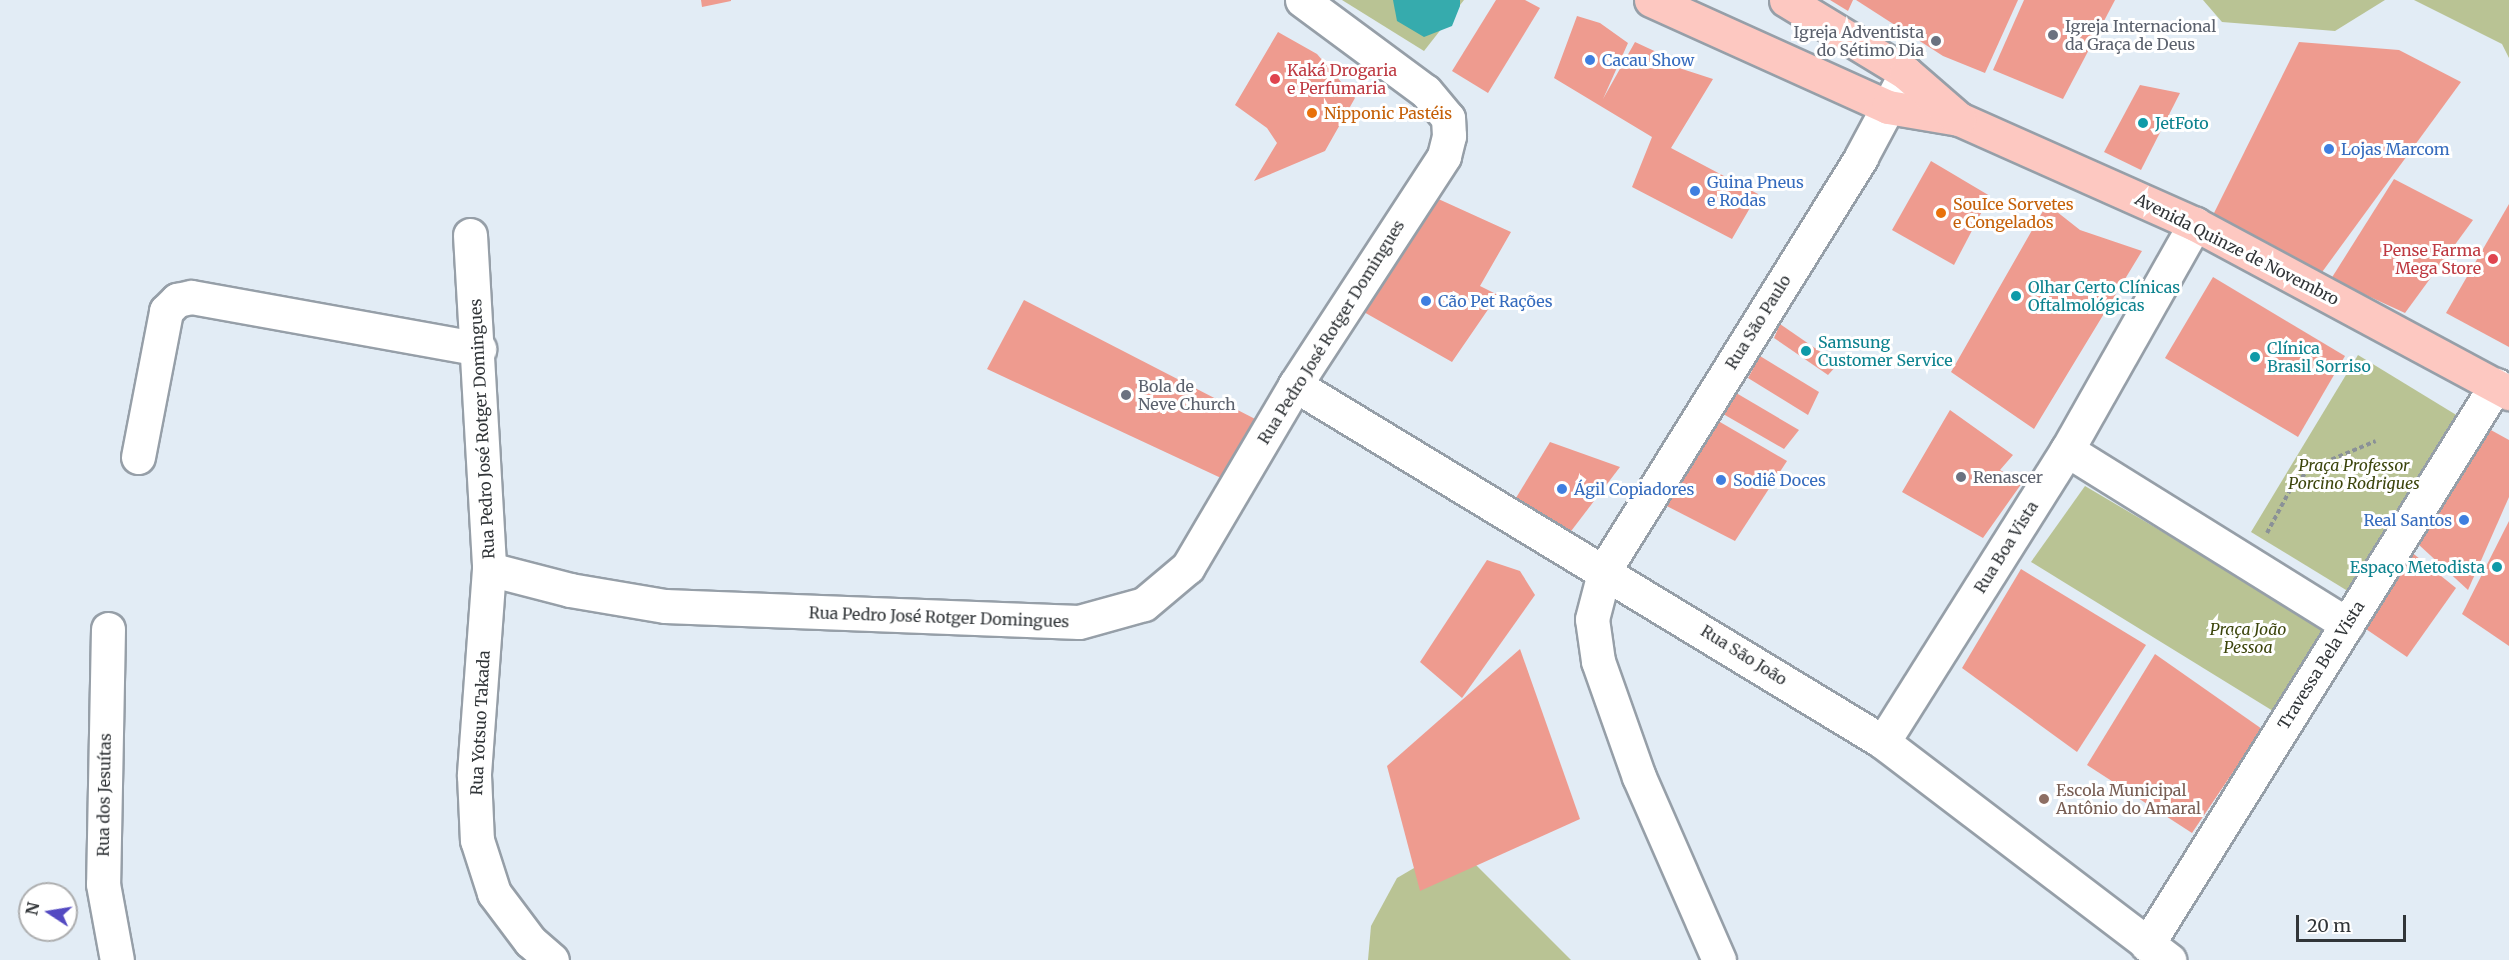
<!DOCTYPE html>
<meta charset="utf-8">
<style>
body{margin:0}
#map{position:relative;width:2509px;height:960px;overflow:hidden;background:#e2ecf5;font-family:Merriweather,serif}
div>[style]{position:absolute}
.green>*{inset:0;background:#b9c394}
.water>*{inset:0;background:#36abad}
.building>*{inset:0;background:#ee9b8f}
.path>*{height:4px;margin-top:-2px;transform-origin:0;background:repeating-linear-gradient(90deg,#8a9197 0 4.5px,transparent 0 7.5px)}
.roads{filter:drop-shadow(2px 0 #969fa8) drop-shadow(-2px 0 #969fa8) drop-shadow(0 2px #969fa8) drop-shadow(0 -2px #969fa8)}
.minor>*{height:33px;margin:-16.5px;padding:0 16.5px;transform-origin:16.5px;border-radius:16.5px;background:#fff}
.major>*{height:33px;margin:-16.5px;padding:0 16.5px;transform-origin:16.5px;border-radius:16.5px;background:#fdc8c1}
.dots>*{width:16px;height:16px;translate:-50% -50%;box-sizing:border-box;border:3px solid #fff;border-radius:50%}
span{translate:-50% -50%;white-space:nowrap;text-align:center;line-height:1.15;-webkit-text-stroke:6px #fff;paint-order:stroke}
.worship-label{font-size:16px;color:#5b616d}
.left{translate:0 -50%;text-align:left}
.right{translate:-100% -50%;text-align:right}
.shop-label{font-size:16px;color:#366cbe}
.health-label{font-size:16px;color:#be3a42}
.food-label{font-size:16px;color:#c56008}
.culture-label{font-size:16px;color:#0d838f}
.street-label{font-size:16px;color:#313538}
.park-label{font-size:16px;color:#3c450c;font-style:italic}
.education-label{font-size:16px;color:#785e54}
.north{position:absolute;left:18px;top:882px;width:60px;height:60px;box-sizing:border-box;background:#fff;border:2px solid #adaeaf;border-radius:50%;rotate:282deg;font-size:16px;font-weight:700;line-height:24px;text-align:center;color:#313538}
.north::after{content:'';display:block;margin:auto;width:21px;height:27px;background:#544ac2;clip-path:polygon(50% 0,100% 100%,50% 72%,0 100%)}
.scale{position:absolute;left:2296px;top:915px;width:110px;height:27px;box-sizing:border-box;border:3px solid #313538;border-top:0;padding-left:8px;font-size:18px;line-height:21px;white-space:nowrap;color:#313538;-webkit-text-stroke:4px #fff;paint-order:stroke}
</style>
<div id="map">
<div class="green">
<i style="clip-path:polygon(1342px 0,1464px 0,1424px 51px)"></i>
<i style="clip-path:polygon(2203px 0,2385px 0,2335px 31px,2222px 22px)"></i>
<i style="clip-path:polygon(2414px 0,2509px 0,2509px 58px,2502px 44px)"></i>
<i style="clip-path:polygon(2358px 355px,2458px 416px,2351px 593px,2251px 532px)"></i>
<i style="clip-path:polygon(2085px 486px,2324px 627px,2273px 711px,2031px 562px)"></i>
<i style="clip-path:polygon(1455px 844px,1571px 960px,1368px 960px,1371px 926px,1397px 878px)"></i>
</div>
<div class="water">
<i style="clip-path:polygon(1393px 0,1460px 0,1460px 6px,1452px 26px,1424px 37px,1397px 21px)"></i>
</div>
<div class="building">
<i style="clip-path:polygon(701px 0,731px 0,731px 1px,702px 7px)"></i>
<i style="clip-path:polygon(1496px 0,1525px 0,1540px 8px,1488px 93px,1452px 71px)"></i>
<i style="clip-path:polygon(1830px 0,1853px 0,1848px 11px)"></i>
<i style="clip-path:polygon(1856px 0,2018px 0,1985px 73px,1943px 56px)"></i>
<i style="clip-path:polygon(2024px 0,2115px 0,2063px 99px,1993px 70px)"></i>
<i style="clip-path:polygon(1577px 16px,1600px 23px,1628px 43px,1603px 99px,1635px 42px,1678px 62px,1676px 67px,1713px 79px,1671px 148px,1758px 194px,1732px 239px,1632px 187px,1652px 137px,1554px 78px)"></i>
<i style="clip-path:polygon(1278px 32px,1317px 54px,1355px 98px,1325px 151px,1254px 181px,1277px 143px,1267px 128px,1235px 105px)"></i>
<i style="clip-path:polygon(2299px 42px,2399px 50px,2461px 82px,2317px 279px,2213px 215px)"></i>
<i style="clip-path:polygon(2140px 85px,2180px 93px,2141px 170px,2104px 152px)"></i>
<i style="clip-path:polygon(1931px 161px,1990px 196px,1954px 265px,1892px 230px)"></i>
<i style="clip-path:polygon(2394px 179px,2473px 220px,2405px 313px,2331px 279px)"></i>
<i style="clip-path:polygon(1434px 197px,1511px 232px,1480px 286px,1498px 295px,1452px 362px,1355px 307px)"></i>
<i style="clip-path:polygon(2047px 204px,2080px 230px,2142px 251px,2034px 429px,1951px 372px)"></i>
<i style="clip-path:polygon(2509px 204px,2509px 347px,2446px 313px)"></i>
<i style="clip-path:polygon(2213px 277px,2345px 356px,2298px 437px,2165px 358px)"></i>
<i style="clip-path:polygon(1024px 300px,1259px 421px,1221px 478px,987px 369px)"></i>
<i style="clip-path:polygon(1780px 324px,1838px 364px,1828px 375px,1774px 338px)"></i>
<i style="clip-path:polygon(1760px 356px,1819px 392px,1808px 415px,1748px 378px)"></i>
<i style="clip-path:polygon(1726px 387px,1799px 430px,1784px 449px,1718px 411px)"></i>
<i style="clip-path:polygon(1950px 410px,2013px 455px,2000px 470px,2022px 483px,1983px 538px,1902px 492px)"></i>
<i style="clip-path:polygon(1708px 415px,1787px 461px,1735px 541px,1655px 500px)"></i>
<i style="clip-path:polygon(2480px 424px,2509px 440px,2509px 497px,2468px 590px,2418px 544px)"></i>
<i style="clip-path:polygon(1550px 442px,1620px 467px,1562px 543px,1508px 511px)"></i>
<i style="clip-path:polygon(2509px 521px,2509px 646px,2462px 614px)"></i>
<i style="clip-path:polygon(2410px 551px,2456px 588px,2407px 657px,2360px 625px)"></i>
<i style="clip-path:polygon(1487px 560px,1520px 571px,1535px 595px,1462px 698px,1420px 662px)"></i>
<i style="clip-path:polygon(2021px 569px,2146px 645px,2077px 752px,1962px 668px)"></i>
<i style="clip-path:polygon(1520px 649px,1580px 819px,1420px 891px,1387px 766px)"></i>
<i style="clip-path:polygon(2155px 654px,2262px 729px,2192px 833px,2087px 765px)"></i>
</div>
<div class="path">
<i style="left:2267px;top:533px;width:51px;rotate:-61.9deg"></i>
<i style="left:2291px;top:488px;width:28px;rotate:-45deg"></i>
<i style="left:2311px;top:468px;width:70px;rotate:-22.6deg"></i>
</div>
<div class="roads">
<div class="minor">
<i style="left:470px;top:235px;width:335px;rotate:86.7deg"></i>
<i style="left:489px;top:569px;width:207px;rotate:94.2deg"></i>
<i style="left:474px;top:775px;width:65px;rotate:87.4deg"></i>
<i style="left:477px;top:840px;width:56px;rotate:72.2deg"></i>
<i style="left:494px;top:893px;width:60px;rotate:53.1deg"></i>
<i style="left:530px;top:941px;width:29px;rotate:41deg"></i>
<i style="left:1295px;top:385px;width:688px;rotate:31.26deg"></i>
<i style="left:1883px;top:742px;width:360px;rotate:37.3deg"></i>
<i style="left:2067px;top:450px;width:330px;rotate:31.9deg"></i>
<i style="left:138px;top:457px;width:149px;rotate:-79.1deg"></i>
<i style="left:166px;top:311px;width:16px;rotate:-45deg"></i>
<i style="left:177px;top:300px;width:14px;rotate:-12deg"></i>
<i style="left:191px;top:297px;width:293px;rotate:10.2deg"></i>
<i style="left:489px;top:569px;width:84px;rotate:14.5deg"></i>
<i style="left:570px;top:590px;width:96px;rotate:9.6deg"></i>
<i style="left:665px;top:606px;width:414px;rotate:2.2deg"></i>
<i style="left:1079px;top:622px;width:67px;rotate:-15.5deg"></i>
<i style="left:1144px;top:604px;width:57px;rotate:-40.1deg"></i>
<i style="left:1188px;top:567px;width:211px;rotate:-59.5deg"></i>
<i style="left:1295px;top:385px;width:273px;rotate:-56.9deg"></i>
<i style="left:1444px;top:156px;width:21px;rotate:-76deg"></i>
<i style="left:1449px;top:136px;width:18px;rotate:-93deg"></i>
<i style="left:1448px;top:118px;width:35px;rotate:-130deg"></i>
<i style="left:1425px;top:91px;width:153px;rotate:-143.5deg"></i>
<i style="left:108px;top:629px;width:255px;rotate:91.1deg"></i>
<i style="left:103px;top:884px;width:77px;rotate:79.6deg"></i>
<i style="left:1883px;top:742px;width:345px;rotate:-57.8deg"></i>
<i style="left:2067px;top:450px;width:260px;rotate:-60.5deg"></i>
<i style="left:2147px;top:945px;width:660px;rotate:-58.07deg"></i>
<i style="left:1719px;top:960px;width:200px;rotate:-113.6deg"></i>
<i style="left:1639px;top:777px;width:123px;rotate:-109.5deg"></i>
<i style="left:1598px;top:661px;width:42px;rotate:-98.1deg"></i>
<i style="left:1592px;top:619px;width:52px;rotate:-75.4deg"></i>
<i style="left:1605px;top:569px;width:485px;rotate:-58.1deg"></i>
<i style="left:1861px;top:157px;width:95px;rotate:-61.8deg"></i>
</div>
<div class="major">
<i style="left:1651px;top:0;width:260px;rotate:24.3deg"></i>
<i style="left:1888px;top:107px;width:72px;rotate:9.6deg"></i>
<i style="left:1959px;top:119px;width:258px;rotate:24deg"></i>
<i style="left:2195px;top:224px;width:357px;rotate:28.3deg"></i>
<i style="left:1786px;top:0;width:140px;rotate:31.3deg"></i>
<i style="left:1906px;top:73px;width:70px;rotate:41deg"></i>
</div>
</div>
<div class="dots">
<i style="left:2053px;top:35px;background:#6b7280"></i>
<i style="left:1936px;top:41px;background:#6b7280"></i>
<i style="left:1590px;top:60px;background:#3f7fe0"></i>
<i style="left:1275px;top:79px;background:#e0444e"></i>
<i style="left:1312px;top:113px;background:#e8710a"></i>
<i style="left:2143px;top:123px;background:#0f9aa8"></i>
<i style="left:2329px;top:149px;background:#3f7fe0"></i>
<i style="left:1695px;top:191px;background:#3f7fe0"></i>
<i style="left:1941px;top:213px;background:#e8710a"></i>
<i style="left:2493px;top:259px;background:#e0444e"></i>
<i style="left:2016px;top:296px;background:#0f9aa8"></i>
<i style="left:1426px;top:301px;background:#3f7fe0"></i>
<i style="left:1806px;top:351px;background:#0f9aa8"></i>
<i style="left:2255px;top:357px;background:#0f9aa8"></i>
<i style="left:1126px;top:395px;background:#6b7280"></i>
<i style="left:1961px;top:477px;background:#6b7280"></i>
<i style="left:1721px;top:480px;background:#3f7fe0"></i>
<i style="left:1562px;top:489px;background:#3f7fe0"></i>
<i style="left:2464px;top:520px;background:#3f7fe0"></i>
<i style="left:2497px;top:567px;background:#0f9aa8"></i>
<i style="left:2044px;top:799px;background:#8d6e63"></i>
</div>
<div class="worship-label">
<span class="left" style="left:2065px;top:35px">Igreja Internacional<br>da Graça de Deus</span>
<span class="right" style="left:1924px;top:41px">Igreja Adventista<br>do Sétimo Dia</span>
<span class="left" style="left:1138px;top:395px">Bola de<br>Neve Church</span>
<span class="left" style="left:1973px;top:477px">Renascer</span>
</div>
<div class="shop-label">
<span class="left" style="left:1602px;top:60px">Cacau Show</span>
<span class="left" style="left:2341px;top:149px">Lojas Marcom</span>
<span class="left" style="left:1707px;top:191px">Guina Pneus<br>e Rodas</span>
<span class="left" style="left:1438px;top:301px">Cão Pet Rações</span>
<span class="left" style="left:1733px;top:480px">Sodiê Doces</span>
<span class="left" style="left:1574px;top:489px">Ágil Copiadores</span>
<span class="right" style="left:2452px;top:520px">Real Santos</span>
</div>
<div class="health-label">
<span class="left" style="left:1287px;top:79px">Kaká Drogaria<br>e Perfumaria</span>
<span class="right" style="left:2481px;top:259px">Pense Farma<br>Mega Store</span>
</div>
<div class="food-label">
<span class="left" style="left:1324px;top:113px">Nipponic Pastéis</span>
<span class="left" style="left:1953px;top:213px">SouIce Sorvetes<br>e Congelados</span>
</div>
<div class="culture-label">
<span class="left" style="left:2155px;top:123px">JetFoto</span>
<span class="left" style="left:2028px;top:296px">Olhar Certo Clínicas<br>Oftalmológicas</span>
<span class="left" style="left:1818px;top:351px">Samsung<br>Customer Service</span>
<span class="left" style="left:2267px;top:357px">Clínica<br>Brasil Sorriso</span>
<span class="right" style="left:2485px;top:567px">Espaço Metodista</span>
</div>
<div class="street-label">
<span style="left:2237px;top:249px;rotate:27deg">Avenida Quinze de Novembro</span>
<span style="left:1758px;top:322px;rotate:-58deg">Rua São Paulo</span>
<span style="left:1331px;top:332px;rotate:-58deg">Rua Pedro José Rotger Domingues</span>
<span style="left:482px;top:429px;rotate:-93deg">Rua Pedro José Rotger Domingues</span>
<span style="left:2006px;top:547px;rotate:-58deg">Rua Boa Vista</span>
<span style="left:939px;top:617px;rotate:2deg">Rua Pedro José Rotger Domingues</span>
<span style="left:1744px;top:655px;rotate:32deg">Rua São João</span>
<span style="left:2321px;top:665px;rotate:-58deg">Travessa Bela Vista</span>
<span style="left:480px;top:723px;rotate:-87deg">Rua Yotsuo Takada</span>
<span style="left:104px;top:795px;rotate:-89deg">Rua dos Jesuítas</span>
</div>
<div class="park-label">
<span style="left:2354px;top:474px">Praça Professor<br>Porcino Rodrigues</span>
<span style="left:2248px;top:638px">Praça João<br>Pessoa</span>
</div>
<div class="education-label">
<span class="left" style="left:2056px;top:799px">Escola Municipal<br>Antônio do Amaral</span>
</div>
<div class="north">N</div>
<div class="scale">20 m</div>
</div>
